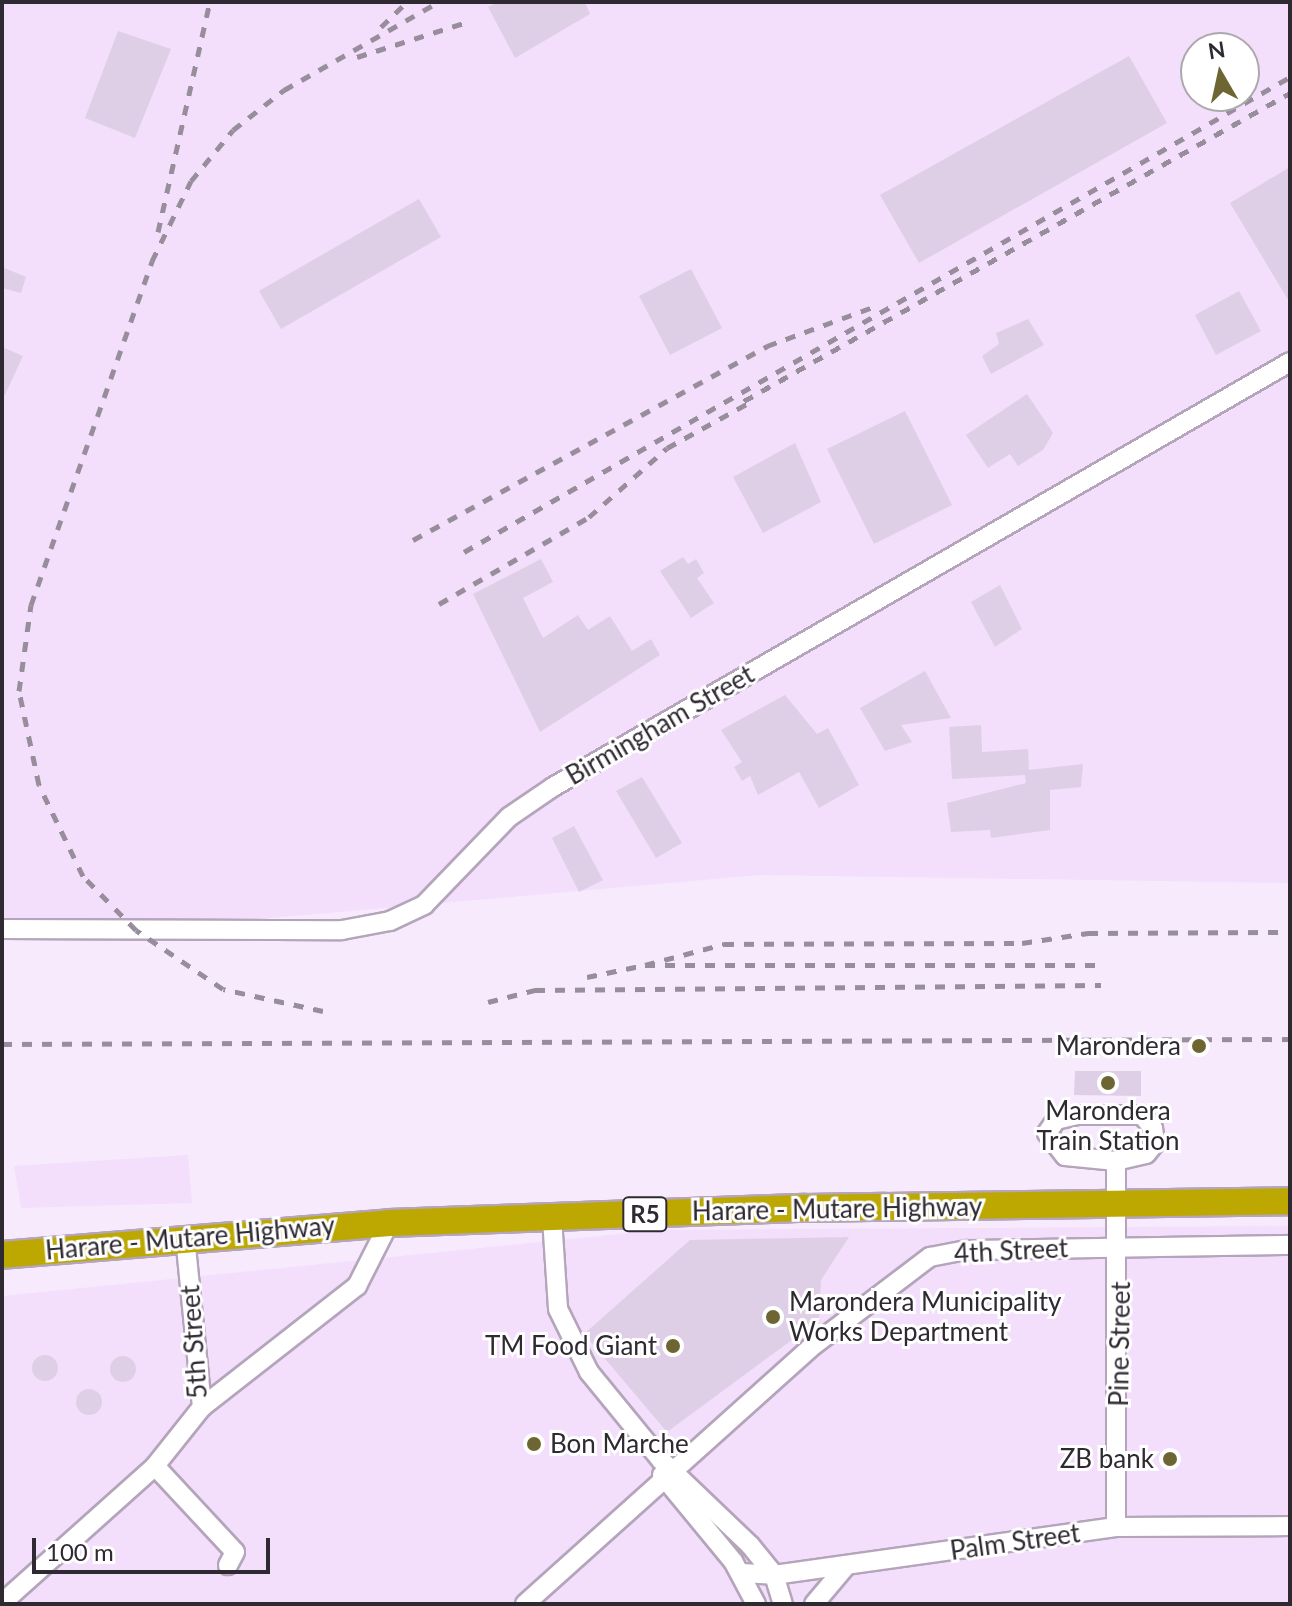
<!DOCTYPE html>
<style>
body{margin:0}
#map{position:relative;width:1292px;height:1606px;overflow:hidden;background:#f7eafd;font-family:Lato,sans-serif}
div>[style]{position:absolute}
.built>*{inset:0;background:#f3defc}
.building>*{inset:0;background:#dfcfe6}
.round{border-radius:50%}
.roads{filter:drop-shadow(2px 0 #b4a5bb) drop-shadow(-2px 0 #b4a5bb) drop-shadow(0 2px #b4a5bb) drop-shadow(0 -2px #b4a5bb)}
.minor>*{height:18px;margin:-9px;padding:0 9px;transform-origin:9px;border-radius:9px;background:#fff}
.highway>*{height:26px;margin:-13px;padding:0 13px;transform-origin:13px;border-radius:13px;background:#bca801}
.rail>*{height:5px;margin-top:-2.5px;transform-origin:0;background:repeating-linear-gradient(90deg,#978d9b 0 10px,transparent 0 20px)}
.dots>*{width:22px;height:22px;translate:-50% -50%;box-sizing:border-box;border:4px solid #fff;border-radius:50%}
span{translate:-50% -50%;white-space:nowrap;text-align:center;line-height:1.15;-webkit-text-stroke:6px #fff;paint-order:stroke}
.shield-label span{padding:2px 6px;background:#fff;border:2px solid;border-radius:6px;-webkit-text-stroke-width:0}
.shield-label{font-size:24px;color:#2f2932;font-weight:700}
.street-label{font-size:26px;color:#2f2932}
.poi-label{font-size:26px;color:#2f2932}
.right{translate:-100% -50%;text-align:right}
.left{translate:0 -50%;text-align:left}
.frame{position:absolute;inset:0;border:4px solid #2f2932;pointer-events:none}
.north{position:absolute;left:1180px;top:32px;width:80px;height:80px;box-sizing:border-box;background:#fff;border:2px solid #aca9ad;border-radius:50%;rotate:351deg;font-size:22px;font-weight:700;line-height:32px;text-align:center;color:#2f2932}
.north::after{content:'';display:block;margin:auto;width:28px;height:36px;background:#6e6632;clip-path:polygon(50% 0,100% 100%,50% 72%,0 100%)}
.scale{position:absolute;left:32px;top:1538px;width:238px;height:36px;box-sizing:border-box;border:4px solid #2f2932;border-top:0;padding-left:10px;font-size:24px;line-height:28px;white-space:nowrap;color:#2f2932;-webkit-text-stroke:6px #fff;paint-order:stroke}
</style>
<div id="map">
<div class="built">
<i style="clip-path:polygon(evenodd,2px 2px,1290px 2px,1290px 883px,760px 875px,136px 930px,2px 931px,2px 2px,1196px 48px,1244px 48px,1244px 96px,1196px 96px,1196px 48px)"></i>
<i style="clip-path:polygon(188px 1155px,192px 1203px,21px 1208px,14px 1166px)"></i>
<i style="clip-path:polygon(1290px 1226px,1290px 1604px,2px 1604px,2px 1296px,659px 1230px)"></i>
</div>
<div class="building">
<i style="clip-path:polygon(498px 2px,585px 2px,590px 14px,515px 58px,488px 7px)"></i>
<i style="clip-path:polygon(118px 31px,171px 49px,135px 138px,85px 118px)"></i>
<i style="clip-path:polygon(1129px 56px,1167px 123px,919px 263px,880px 195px)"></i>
<i style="clip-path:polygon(1290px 167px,1290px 303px,1230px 203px)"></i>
<i style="clip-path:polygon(419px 199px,441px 237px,281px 329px,259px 291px)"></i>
<i style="clip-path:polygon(2px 267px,26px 277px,21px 293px,2px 288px)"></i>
<i style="clip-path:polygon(691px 269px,722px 328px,670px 355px,639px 296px)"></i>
<i style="clip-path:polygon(1239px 291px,1261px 331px,1216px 355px,1195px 315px)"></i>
<i style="clip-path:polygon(1028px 319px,1044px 345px,991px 374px,982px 356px,999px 344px,996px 333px)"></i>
<i style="clip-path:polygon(2px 347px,23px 356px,2px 401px)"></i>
<i style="clip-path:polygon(1027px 394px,1053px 433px,1043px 450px,1018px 466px,1010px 454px,988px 468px,966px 435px)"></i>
<i style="clip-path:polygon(905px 411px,952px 505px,874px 544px,827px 449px)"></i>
<i style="clip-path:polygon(795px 443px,821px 502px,763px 533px,733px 477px)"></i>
<i style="clip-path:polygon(683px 557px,688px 564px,696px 559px,704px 573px,697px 578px,714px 603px,691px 618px,660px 571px)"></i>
<i style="clip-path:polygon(541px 559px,553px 582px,523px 598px,543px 638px,578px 615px,588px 630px,610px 616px,632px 651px,651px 639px,660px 655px,540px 732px,473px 594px)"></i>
<i style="clip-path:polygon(1000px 585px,1022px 629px,995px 647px,971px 602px)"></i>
<i style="clip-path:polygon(925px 671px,951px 718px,901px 725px,912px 742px,885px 751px,860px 708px)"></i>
<i style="clip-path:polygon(785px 695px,817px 734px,828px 728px,859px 785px,819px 808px,799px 772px,758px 795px,750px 776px,742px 781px,734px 767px,742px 762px,721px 730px)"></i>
<i style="clip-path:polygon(981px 725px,982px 752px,1028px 749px,1029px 770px,1083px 764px,1081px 787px,1050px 790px,1050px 830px,991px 838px,990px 830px,951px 832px,947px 803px,1026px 783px,1025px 775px,952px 779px,949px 727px)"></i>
<i style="clip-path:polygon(642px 777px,682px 843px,656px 858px,616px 791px)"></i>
<i style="clip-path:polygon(574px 826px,603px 880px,579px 892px,552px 838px)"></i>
<i style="clip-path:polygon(1075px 1071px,1141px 1071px,1141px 1096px,1074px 1095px)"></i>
<i style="clip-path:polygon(849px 1237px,821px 1280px,819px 1320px,667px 1432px,584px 1334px,690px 1240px)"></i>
<i class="round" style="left:32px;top:1355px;width:26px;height:26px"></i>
<i class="round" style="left:110px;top:1356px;width:26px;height:26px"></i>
<i class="round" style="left:76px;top:1389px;width:26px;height:26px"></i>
</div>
<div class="roads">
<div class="minor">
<i style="left:2px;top:929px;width:340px;rotate:0.2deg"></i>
<i style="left:342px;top:930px;width:49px;rotate:-10.6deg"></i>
<i style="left:390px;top:921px;width:38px;rotate:-25deg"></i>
<i style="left:424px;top:905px;width:122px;rotate:-46deg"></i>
<i style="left:509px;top:817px;width:53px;rotate:-34.3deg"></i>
<i style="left:553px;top:787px;width:851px;rotate:-29.97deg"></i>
<i style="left:1116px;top:1161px;width:51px;rotate:-174.4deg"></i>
<i style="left:1065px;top:1156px;width:29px;rotate:-128deg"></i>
<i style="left:1047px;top:1133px;width:16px;rotate:-55deg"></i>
<i style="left:1056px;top:1120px;width:22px;rotate:-13deg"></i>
<i style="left:1077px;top:1115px;width:65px"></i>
<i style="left:1142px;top:1115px;width:17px;rotate:50deg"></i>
<i style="left:1153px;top:1128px;width:15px;rotate:82deg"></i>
<i style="left:1155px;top:1143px;width:14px;rotate:129deg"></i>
<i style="left:1146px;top:1154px;width:31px;rotate:167deg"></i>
<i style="left:1116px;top:1161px;width:366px;rotate:90deg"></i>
<i style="left:552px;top:1218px;width:91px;rotate:86.2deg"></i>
<i style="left:558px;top:1309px;width:70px;rotate:63.8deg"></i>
<i style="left:589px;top:1372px;width:114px;rotate:50.7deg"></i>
<i style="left:661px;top:1460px;width:123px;rotate:43.7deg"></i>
<i style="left:750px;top:1545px;width:38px;rotate:51deg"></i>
<i style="left:774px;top:1575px;width:30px;rotate:73deg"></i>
<i style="left:202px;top:1407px;width:197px;rotate:-38deg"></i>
<i style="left:357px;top:1286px;width:71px;rotate:-63.1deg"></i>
<i style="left:155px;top:1466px;width:117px;rotate:47.1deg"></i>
<i style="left:235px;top:1552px;width:15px;rotate:118deg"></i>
<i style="left:662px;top:1475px;width:112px;rotate:50.5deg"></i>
<i style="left:733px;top:1561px;width:49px;rotate:61.9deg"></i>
<i style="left:741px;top:1573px;width:33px;rotate:3deg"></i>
<i style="left:774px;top:1575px;width:345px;rotate:-8deg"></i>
<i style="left:1116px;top:1527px;width:174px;rotate:-0.3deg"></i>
<i style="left:2px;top:1603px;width:205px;rotate:-41.8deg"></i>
<i style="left:155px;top:1466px;width:75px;rotate:-51.5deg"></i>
<i style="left:202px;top:1407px;width:170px;rotate:-95.7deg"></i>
<i style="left:525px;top:1604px;width:383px;rotate:-41.9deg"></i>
<i style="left:810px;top:1348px;width:151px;rotate:-37.2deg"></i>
<i style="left:930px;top:1257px;width:38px;rotate:-11deg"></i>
<i style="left:967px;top:1250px;width:323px;rotate:-0.9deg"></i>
<i style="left:814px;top:1604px;width:51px;rotate:-49.8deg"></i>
</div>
<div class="highway">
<i style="left:2px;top:1255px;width:388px;rotate:-4.7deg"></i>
<i style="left:389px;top:1223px;width:416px;rotate:-2.1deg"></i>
<i style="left:805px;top:1208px;width:485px;rotate:-0.8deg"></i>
</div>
</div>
<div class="rail">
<i style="left:381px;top:27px;width:36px;rotate:-44deg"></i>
<i style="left:357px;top:57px;width:115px;rotate:-17.7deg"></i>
<i style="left:158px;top:232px;width:236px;rotate:-77.3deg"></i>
<i style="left:744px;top:401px;width:627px;rotate:-29.43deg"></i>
<i style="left:413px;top:540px;width:404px;rotate:-28.7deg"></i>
<i style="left:767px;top:346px;width:113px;rotate:-20.2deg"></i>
<i style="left:464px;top:552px;width:953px;rotate:-29.9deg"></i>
<i style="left:439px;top:604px;width:173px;rotate:-30.1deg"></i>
<i style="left:589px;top:517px;width:104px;rotate:-41.5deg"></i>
<i style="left:667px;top:448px;width:99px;rotate:-28.9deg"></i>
<i style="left:645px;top:965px;width:82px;rotate:-14.9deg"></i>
<i style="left:724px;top:944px;width:298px;rotate:-0.2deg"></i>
<i style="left:1022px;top:943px;width:67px;rotate:-8.6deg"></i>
<i style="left:1088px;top:933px;width:202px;rotate:-0.3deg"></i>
<i style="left:587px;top:977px;width:59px;rotate:-11.7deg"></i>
<i style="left:645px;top:965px;width:459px"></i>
<i style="left:488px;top:1002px;width:49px;rotate:-14.3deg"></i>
<i style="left:535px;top:990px;width:566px;rotate:-0.51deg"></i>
<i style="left:323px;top:1011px;width:102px;rotate:-167.6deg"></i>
<i style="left:223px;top:989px;width:105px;rotate:-145.9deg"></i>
<i style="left:136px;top:930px;width:76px;rotate:-134.5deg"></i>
<i style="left:83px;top:876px;width:101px;rotate:-115.8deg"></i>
<i style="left:39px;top:785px;width:96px;rotate:-102deg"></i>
<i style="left:19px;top:691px;width:87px;rotate:-82.1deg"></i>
<i style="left:31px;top:605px;width:365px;rotate:-70.6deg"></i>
<i style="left:152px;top:261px;width:89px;rotate:-64deg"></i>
<i style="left:191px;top:181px;width:66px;rotate:-50.5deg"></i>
<i style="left:233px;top:130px;width:65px;rotate:-38.1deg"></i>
<i style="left:284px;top:90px;width:177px;rotate:-29.7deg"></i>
<i style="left:2px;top:1044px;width:1288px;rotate:-0.22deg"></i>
</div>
<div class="dots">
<i style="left:1199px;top:1046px;background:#6e6632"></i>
<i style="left:1108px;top:1083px;background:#6e6632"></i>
<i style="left:773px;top:1317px;background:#6e6632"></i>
<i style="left:673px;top:1346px;background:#6e6632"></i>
<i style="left:534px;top:1444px;background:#6e6632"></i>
<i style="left:1170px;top:1459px;background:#6e6632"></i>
</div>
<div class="shield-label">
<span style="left:645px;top:1214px">R5</span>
</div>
<div class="street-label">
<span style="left:660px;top:725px;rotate:-30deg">Birmingham Street</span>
<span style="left:837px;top:1209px;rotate:-1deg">Harare - Mutare Highway</span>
<span style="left:190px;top:1238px;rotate:-5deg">Harare - Mutare Highway</span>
<span style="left:1011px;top:1251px;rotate:-3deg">4th Street</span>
<span style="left:194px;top:1342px;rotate:-94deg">5th Street</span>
<span style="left:1120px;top:1344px;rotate:-89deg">Pine Street</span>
<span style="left:1015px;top:1542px;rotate:-8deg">Palm Street</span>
</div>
<div class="poi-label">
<span class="right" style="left:1181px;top:1046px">Marondera</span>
<span style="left:1108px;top:1126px">Marondera<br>Train Station</span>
<span class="left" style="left:789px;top:1317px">Marondera Municipality<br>Works Department</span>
<span class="right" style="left:657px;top:1346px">TM Food Giant</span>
<span class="left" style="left:550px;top:1444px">Bon Marche</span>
<span class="right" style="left:1154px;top:1459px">ZB bank</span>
</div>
<div class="frame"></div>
<div class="north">N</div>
<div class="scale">100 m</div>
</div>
